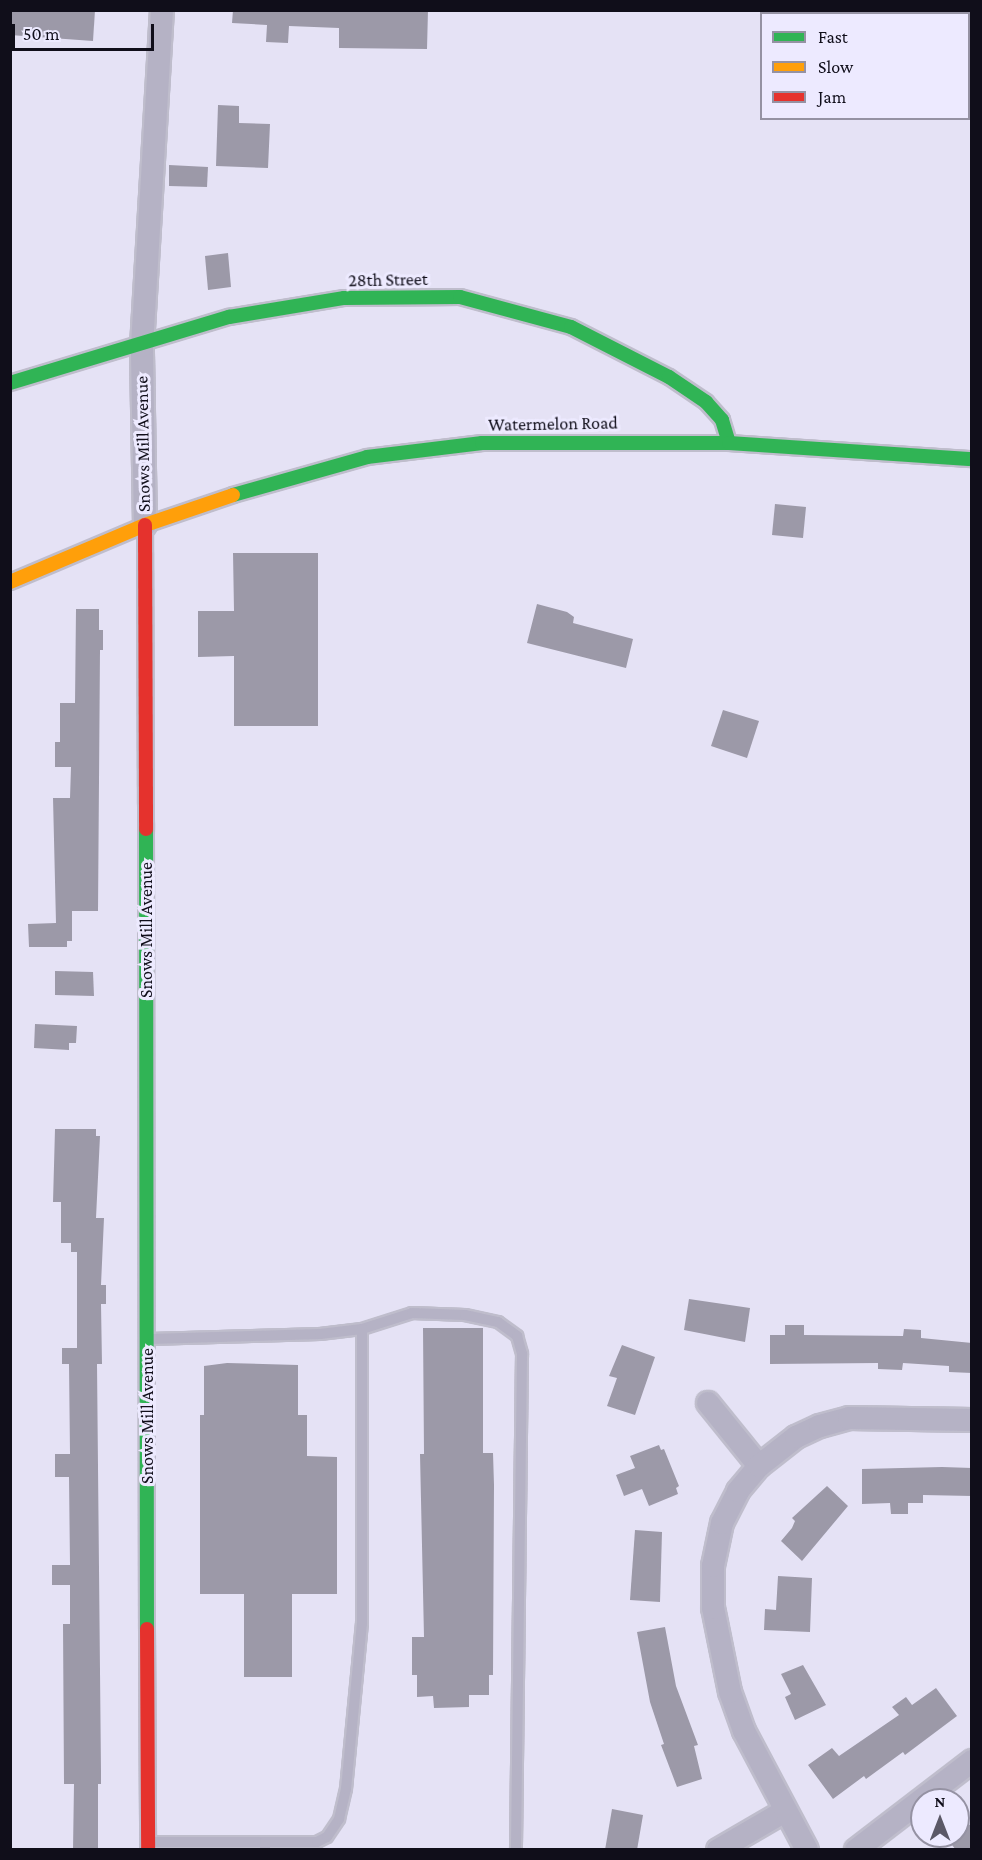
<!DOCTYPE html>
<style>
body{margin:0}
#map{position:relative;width:982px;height:1860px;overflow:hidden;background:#e5e2f5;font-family:"Crimson Pro",serif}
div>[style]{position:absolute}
.building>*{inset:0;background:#9c99a8}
.roads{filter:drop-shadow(2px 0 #bfbdcc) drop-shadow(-2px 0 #bfbdcc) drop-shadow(0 2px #bfbdcc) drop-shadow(0 -2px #bfbdcc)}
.lane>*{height:10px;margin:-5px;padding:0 5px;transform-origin:5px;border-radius:5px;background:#b5b2c5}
.street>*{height:22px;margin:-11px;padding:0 11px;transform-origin:11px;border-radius:11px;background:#b5b2c5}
.fast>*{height:14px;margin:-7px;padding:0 7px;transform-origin:7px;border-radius:7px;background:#30b455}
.slow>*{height:14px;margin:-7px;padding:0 7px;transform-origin:7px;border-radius:7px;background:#ff9f0a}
.jam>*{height:14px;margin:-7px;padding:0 7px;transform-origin:7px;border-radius:7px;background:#e5322d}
span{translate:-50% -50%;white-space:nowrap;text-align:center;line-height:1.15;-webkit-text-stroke:6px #edeaff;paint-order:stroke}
.street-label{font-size:18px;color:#100e1a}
.frame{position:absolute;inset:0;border:12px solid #100e1a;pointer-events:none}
.legend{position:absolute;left:760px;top:12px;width:210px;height:108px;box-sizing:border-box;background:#edeaff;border:2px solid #9592a3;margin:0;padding:8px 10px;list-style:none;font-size:18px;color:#100e1a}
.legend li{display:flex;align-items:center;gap:12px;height:30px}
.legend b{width:30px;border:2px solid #9592a3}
.north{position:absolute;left:910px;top:1788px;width:60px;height:60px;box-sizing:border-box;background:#edeaff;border:2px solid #9592a3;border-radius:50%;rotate:0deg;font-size:16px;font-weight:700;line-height:24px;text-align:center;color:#100e1a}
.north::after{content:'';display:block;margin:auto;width:21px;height:27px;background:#5b5867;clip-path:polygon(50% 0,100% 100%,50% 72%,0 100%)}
.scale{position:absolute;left:12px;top:24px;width:142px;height:27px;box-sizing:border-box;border:3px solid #100e1a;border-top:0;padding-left:8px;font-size:18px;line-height:21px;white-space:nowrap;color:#100e1a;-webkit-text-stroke:4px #edeaff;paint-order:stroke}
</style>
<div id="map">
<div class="building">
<i style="clip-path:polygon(10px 10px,95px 10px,93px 41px,10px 35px)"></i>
<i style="clip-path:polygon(233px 10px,428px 10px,427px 49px,339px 48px,339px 28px,289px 26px,288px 43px,266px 42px,267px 25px,232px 23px)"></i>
<i style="clip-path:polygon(218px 105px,239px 106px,239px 123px,270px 124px,268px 168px,216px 166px)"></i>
<i style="clip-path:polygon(169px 165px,208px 167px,207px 187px,169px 186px)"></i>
<i style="clip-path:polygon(228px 253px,231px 287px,208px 290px,205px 256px)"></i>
<i style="clip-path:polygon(775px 504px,806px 507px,803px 538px,772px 535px)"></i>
<i style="clip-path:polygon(233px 553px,318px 553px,318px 726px,234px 726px,234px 656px,198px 657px,198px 611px,234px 611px)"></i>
<i style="clip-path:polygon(537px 604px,567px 612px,574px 617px,573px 623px,633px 639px,626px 668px,527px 643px)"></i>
<i style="clip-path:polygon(76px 609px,99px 609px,99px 630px,103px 630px,103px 650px,100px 650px,98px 911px,72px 911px,72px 941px,67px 941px,67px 947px,29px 947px,28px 924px,56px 923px,53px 798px,70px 798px,71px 767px,55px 767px,55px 742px,60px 742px,60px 703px,75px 703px)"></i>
<i style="clip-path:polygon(723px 710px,759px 721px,747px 758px,711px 746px)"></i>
<i style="clip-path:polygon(55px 971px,93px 972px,94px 996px,55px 995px)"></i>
<i style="clip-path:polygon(35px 1024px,77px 1026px,76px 1043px,69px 1043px,69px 1050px,34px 1048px)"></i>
<i style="clip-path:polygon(55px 1129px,96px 1129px,96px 1136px,100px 1136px,96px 1218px,104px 1218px,101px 1285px,106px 1285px,106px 1304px,101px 1304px,102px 1364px,97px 1364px,101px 1773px,101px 1784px,98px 1784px,98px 1850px,73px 1850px,74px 1784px,64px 1784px,63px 1624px,70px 1624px,70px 1585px,52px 1585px,52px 1565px,70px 1565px,69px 1477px,55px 1477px,55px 1454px,70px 1454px,69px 1364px,62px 1364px,62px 1348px,77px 1348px,77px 1252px,71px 1252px,71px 1243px,61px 1243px,61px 1202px,53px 1202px)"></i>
<i style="clip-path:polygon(689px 1299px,750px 1308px,745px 1342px,684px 1330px)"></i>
<i style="clip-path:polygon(785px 1325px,804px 1325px,804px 1335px,903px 1336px,904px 1329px,921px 1330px,921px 1338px,972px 1343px,972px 1373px,949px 1372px,949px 1366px,903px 1363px,902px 1370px,878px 1369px,878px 1363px,770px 1364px,770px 1335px,785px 1335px)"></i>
<i style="clip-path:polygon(423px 1328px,483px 1328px,483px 1453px,493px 1453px,494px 1485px,493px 1675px,489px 1675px,489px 1695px,469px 1695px,469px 1707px,434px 1708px,433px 1696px,417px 1697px,417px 1675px,412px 1675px,412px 1637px,424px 1637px,420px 1454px,424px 1454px)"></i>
<i style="clip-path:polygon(622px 1345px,655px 1357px,635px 1415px,607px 1406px,617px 1378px,609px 1376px)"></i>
<i style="clip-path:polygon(227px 1363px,298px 1365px,298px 1415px,307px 1415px,307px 1456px,337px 1457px,337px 1594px,292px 1594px,292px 1677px,244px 1677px,244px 1594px,200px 1594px,200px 1415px,204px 1415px,204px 1366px)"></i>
<i style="clip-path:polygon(659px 1445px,661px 1450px,664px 1449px,679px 1486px,676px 1488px,678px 1494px,649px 1506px,642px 1489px,624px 1496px,616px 1475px,635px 1468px,630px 1456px)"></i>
<i style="clip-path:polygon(942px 1467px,972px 1468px,972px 1496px,923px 1495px,923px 1503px,908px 1503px,908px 1514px,891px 1514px,890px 1503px,862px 1504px,862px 1469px)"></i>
<i style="clip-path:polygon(827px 1486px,848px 1506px,802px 1561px,781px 1541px,792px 1528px,795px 1521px,792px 1518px)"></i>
<i style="clip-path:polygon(635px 1530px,662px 1532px,660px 1602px,630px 1600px)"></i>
<i style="clip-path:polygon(778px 1576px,812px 1578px,810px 1632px,764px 1630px,765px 1609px,776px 1610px)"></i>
<i style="clip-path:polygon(665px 1627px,676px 1686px,698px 1745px,694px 1746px,702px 1779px,677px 1787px,661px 1745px,664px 1744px,650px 1702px,637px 1632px)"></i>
<i style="clip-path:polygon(803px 1665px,826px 1705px,795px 1720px,785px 1697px,791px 1694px,781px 1674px)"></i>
<i style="clip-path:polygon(936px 1688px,957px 1716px,905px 1755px,903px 1752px,866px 1779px,864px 1776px,833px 1799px,808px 1765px,832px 1748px,839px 1756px,899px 1715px,892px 1707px,906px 1697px,912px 1705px)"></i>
<i style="clip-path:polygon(612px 1809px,643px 1815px,637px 1850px,605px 1850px)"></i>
<i style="clip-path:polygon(972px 1823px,972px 1850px,956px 1850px,948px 1840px)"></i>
</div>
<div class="roads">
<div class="lane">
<i style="left:150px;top:1339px;width:170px;rotate:-1.7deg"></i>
<i style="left:320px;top:1334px;width:42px;rotate:-6.8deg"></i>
<i style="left:362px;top:1329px;width:52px;rotate:-17.7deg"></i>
<i style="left:412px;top:1313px;width:53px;rotate:2.2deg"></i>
<i style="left:465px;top:1315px;width:34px;rotate:12deg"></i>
<i style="left:498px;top:1322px;width:24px;rotate:36deg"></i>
<i style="left:517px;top:1336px;width:19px;rotate:74deg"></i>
<i style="left:522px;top:1354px;width:496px;rotate:90.7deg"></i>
<i style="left:150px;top:1842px;width:115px"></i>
<i style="left:265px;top:1842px;width:8px;rotate:90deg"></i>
<i style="left:265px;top:1842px;width:52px"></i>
<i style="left:317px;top:1842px;width:11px;rotate:-27deg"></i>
<i style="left:327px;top:1837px;width:22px;rotate:-56deg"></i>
<i style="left:339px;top:1819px;width:31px;rotate:-77deg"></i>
<i style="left:346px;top:1789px;width:167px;rotate:-84.5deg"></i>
<i style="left:362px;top:1623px;width:294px;rotate:-90deg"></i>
</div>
<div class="street">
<i style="left:145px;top:525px;width:179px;rotate:-91deg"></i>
<i style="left:142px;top:346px;width:337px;rotate:-86.6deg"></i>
<i style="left:708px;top:1403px;width:81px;rotate:51deg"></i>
<i style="left:718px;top:1850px;width:78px;rotate:-30.2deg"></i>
<i style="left:807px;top:1850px;width:135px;rotate:-117.9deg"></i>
<i style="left:744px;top:1731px;width:41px;rotate:-109.7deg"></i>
<i style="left:730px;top:1692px;width:86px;rotate:-101.4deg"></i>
<i style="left:713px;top:1608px;width:42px;rotate:-90deg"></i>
<i style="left:713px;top:1566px;width:44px;rotate:-78.2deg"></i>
<i style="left:722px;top:1523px;width:36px;rotate:-63deg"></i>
<i style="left:738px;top:1491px;width:33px;rotate:-50deg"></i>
<i style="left:759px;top:1466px;width:47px;rotate:-38.1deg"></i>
<i style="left:796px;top:1437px;width:26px;rotate:-25deg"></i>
<i style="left:820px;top:1426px;width:30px;rotate:-15deg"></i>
<i style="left:849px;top:1418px;width:123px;rotate:0.9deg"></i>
<i style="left:856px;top:1850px;width:146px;rotate:-37.5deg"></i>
</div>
<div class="fast">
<i style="left:10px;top:383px;width:229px;rotate:-16.8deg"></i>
<i style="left:229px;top:317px;width:117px;rotate:-9.4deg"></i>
<i style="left:344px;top:298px;width:116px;rotate:-0.5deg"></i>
<i style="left:460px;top:297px;width:115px;rotate:15.1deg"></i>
<i style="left:571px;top:327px;width:110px;rotate:27deg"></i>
<i style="left:669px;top:377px;width:45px;rotate:34deg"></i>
<i style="left:706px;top:402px;width:24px;rotate:48deg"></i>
<i style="left:722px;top:420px;width:24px;rotate:73deg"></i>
<i style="left:233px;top:495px;width:139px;rotate:-15.8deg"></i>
<i style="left:367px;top:457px;width:116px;rotate:-6.9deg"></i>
<i style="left:482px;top:443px;width:247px"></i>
<i style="left:729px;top:443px;width:244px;rotate:3.8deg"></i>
<i style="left:146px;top:829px;width:800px;rotate:89.93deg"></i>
</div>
<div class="slow">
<i style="left:10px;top:582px;width:147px;rotate:-22.9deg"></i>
<i style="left:145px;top:525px;width:93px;rotate:-18.8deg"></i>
</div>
<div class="jam">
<i style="left:145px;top:525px;width:304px;rotate:89.8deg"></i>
<i style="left:147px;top:1629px;width:221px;rotate:89.7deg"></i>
</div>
</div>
<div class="street-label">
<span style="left:388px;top:280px;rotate:-1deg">28th Street</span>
<span style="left:553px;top:424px;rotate:-1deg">Watermelon Road</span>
<span style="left:143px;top:444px;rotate:-91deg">Snows Mill Avenue</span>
<span style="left:146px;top:930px;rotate:-90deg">Snows Mill Avenue</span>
<span style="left:147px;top:1416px;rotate:-90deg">Snows Mill Avenue</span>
</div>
<div class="frame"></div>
<ul class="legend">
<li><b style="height:8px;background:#30b455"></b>Fast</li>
<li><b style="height:8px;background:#ff9f0a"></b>Slow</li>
<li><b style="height:8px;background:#e5322d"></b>Jam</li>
</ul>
<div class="north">N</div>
<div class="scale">50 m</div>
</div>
